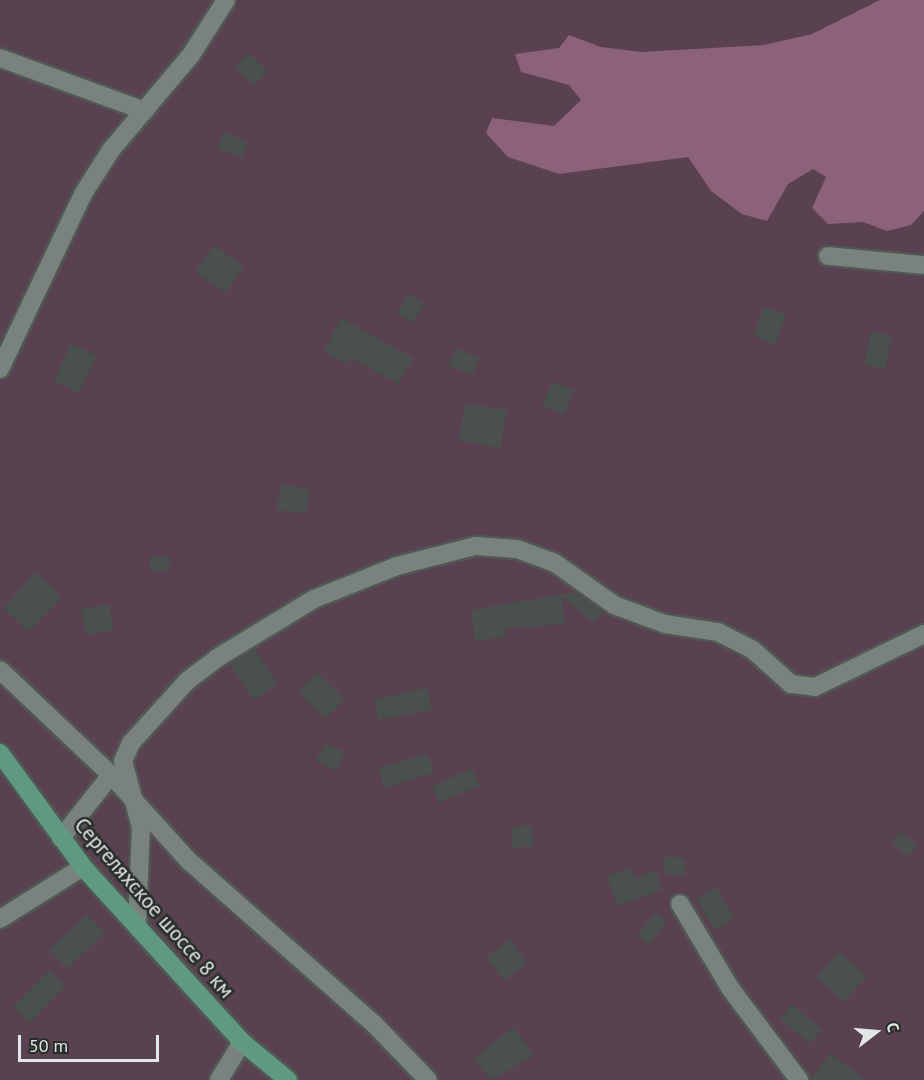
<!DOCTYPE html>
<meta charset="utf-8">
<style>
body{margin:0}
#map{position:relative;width:924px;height:1080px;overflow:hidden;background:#313834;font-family:"PT Sans",sans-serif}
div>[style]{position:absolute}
.green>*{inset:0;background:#59414f}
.water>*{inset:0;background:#8b627a}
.building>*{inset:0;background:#49504d}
.roads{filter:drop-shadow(2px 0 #515754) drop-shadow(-2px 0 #515754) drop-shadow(0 2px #515754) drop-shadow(0 -2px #515754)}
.minor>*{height:18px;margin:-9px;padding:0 9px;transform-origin:9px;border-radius:9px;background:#7a827e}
.major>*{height:18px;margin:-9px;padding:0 9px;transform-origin:9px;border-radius:9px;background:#5f9981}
span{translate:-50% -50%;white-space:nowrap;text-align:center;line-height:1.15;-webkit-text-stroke:5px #272e2a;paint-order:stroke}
.street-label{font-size:21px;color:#e2e6e4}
.north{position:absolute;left:846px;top:1002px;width:60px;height:60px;-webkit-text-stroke:4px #272e2a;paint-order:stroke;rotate:74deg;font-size:16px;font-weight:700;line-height:24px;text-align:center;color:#e2e6e4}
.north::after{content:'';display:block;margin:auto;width:21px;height:27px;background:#e2e6e4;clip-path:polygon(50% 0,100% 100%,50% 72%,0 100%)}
.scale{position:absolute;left:18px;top:1035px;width:141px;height:27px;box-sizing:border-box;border:3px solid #e2e6e4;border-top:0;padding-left:8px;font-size:18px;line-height:21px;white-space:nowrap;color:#e2e6e4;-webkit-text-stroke:4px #272e2a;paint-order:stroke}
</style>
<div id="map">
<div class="green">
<i style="clip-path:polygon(0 0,924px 0,924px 1080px,0 1080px)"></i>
</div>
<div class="water">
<i style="clip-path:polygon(880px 0,924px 0,924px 211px,911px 225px,887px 231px,863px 222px,828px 224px,812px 208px,826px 177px,813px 169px,788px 184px,767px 221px,742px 214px,711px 191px,688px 157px,559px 174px,508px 157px,486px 133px,492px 118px,554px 126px,581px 100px,569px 85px,521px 72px,515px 54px,559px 48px,569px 35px,601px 47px,641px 52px,764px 45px,812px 34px)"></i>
</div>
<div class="building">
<i style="clip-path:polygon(249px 53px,268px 71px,253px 86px,234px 68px)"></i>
<i style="clip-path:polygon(223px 132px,248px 142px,242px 158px,217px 149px)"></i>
<i style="clip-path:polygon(214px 245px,244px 267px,225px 293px,195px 272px)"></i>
<i style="clip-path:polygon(409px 293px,425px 303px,413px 323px,397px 314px)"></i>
<i style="clip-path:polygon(764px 307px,786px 315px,775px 345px,753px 336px)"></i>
<i style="clip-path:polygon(341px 318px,413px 358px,399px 384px,350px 358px,347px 364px,324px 352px)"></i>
<i style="clip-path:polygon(871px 331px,892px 336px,885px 369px,864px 365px)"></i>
<i style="clip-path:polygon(71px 344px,97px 356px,79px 393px,54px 381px)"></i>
<i style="clip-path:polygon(456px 348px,480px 359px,472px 375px,448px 365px)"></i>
<i style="clip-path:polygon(552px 382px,574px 390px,564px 415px,542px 406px)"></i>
<i style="clip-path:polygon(465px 403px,507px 410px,501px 448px,459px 441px)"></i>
<i style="clip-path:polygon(281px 484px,310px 489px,306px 514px,277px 510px)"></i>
<i style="clip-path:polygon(150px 556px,170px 557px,169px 572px,149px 571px)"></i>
<i style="clip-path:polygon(36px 572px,62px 597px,29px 632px,3px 608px)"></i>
<i style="clip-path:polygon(576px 592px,603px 612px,593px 623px,562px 596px,565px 624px,505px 629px,506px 637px,475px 641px,471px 610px)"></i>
<i style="clip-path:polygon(109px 604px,114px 630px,85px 635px,81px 609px)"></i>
<i style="clip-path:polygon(254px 649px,278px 683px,254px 700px,229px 664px)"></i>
<i style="clip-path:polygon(317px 672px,345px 699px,325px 719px,298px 692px)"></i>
<i style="clip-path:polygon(428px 688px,432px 710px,378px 720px,374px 699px)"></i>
<i style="clip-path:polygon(325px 743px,345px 752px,336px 771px,316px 761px)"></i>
<i style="clip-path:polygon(428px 753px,434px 773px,384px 788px,378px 768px)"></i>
<i style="clip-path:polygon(472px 769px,480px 785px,439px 803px,432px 786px)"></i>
<i style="clip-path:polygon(531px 825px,534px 846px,513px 848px,511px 827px)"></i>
<i style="clip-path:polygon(901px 832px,917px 846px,907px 857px,891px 842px)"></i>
<i style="clip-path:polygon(665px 856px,686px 859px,684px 876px,663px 873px)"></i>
<i style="clip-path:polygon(631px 868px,635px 878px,656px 871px,662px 890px,617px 906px,607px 876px)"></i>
<i style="clip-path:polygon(716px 887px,735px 918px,715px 930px,696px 899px)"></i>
<i style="clip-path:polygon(656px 912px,667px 922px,649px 945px,637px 935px)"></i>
<i style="clip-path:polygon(87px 914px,105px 933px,67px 969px,49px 950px)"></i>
<i style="clip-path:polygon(510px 939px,527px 963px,504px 981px,486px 957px)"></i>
<i style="clip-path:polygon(839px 952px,867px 976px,844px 1002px,816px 977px)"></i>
<i style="clip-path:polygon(49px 970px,65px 986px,30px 1023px,13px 1007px)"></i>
<i style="clip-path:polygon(792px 1004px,822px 1030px,810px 1044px,780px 1019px)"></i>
<i style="clip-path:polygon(513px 1027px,534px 1055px,492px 1080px,473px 1059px)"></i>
<i style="clip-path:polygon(830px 1053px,866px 1080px,810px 1080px)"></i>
</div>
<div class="roads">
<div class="minor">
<i style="left:0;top:58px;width:154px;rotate:20.1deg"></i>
<i style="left:828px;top:256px;width:96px;rotate:5.4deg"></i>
<i style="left:0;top:369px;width:194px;rotate:-64.6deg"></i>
<i style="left:83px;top:194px;width:52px;rotate:-57.5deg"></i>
<i style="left:111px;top:150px;width:124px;rotate:-49.9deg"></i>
<i style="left:191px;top:55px;width:65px;rotate:-57.5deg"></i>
<i style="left:0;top:670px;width:153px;rotate:43.4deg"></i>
<i style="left:111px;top:775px;width:116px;rotate:47.8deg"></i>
<i style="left:189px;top:861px;width:245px;rotate:41.4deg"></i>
<i style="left:373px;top:1023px;width:79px;rotate:46deg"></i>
<i style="left:61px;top:838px;width:80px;rotate:-51.6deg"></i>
<i style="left:680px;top:904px;width:98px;rotate:59.2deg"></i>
<i style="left:730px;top:988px;width:115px;rotate:53.1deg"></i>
<i style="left:0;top:919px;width:98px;rotate:-32.1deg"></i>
<i style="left:137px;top:926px;width:98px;rotate:-87.7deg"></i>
<i style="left:141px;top:828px;width:69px;rotate:-105deg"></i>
<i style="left:123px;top:761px;width:20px;rotate:-66deg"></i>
<i style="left:131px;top:743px;width:84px;rotate:-47.9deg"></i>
<i style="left:187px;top:681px;width:38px;rotate:-37deg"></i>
<i style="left:217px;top:658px;width:114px;rotate:-31.3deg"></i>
<i style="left:314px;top:599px;width:89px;rotate:-21.7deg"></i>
<i style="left:397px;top:566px;width:81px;rotate:-14.4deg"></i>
<i style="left:475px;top:546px;width:42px;rotate:4.1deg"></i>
<i style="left:517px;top:549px;width:40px;rotate:20.2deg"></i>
<i style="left:555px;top:563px;width:72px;rotate:35.4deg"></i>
<i style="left:614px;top:605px;width:54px;rotate:20.4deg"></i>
<i style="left:665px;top:624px;width:54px;rotate:8.6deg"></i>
<i style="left:718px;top:632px;width:39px;rotate:27deg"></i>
<i style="left:753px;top:650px;width:51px;rotate:41.8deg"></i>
<i style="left:791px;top:684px;width:24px;rotate:7deg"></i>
<i style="left:815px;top:687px;width:121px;rotate:-25.9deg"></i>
<i style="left:219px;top:1080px;width:44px;rotate:-58.8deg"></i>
</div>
<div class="major">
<i style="left:0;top:753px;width:141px;rotate:53.9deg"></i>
<i style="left:83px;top:867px;width:236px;rotate:47.7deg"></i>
<i style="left:242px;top:1042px;width:60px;rotate:39.6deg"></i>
</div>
</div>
<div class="street-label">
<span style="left:154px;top:908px;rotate:49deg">Сергеляхское шоссе 8 км</span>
</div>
<div class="north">С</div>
<div class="scale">50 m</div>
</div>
